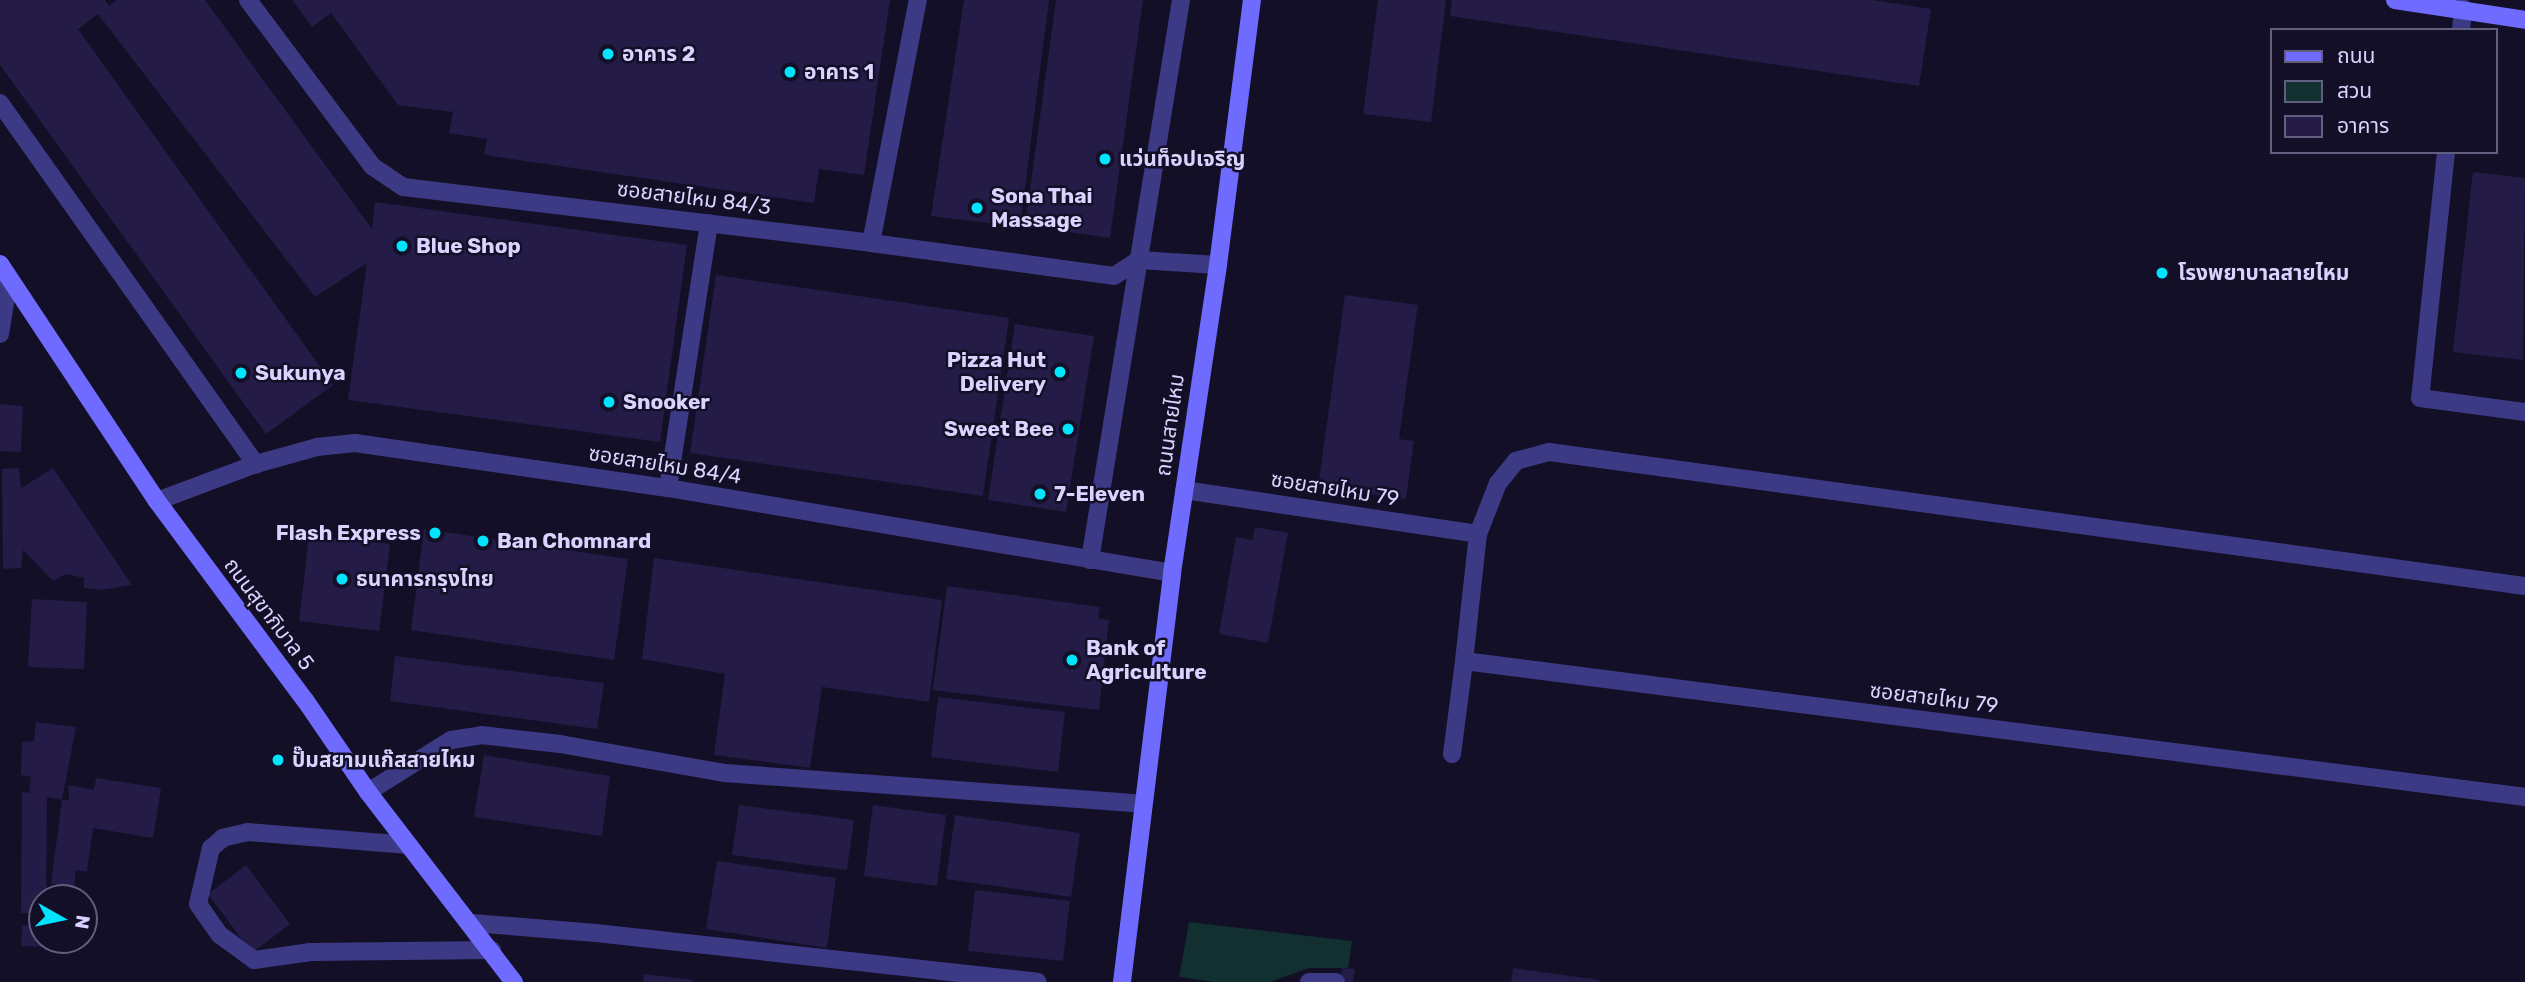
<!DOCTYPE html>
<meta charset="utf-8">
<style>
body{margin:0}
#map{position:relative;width:2525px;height:982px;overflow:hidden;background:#130f26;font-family:Rubik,"Noto Sans Thai",sans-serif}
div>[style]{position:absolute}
.green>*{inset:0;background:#12302f}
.building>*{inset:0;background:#241b47}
.lane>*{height:18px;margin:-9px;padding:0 9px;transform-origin:9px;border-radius:9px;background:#3d3a85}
.street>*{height:18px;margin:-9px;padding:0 9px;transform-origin:9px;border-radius:9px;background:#3d3a85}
.secondary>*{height:18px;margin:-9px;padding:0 9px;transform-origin:9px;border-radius:9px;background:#6f6bff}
.dots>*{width:19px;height:19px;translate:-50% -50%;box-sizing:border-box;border:4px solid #130f26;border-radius:50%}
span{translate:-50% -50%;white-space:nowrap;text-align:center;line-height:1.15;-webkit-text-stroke:5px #130f26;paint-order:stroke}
.poi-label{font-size:21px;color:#d9d4ff;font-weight:700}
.left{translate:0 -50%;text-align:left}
.right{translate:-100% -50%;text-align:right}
.street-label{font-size:21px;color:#d9d4ff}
.legend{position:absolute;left:2270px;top:28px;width:228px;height:126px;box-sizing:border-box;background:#130f26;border:2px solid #625e7d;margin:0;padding:9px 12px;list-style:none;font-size:21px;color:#d9d4ff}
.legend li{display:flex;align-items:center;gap:14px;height:35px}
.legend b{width:35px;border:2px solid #625e7d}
.north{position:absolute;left:28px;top:884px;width:70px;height:70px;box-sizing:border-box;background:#130f26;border:2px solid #625e7d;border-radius:50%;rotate:99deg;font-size:19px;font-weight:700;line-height:28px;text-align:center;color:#d9d4ff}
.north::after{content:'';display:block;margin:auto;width:24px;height:32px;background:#00e5ff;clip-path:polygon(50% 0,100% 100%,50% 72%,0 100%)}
</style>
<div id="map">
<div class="green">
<i style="clip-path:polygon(1189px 922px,1352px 941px,1348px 968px,1309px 968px,1269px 982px,1215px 982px,1179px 977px)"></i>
</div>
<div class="building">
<i style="clip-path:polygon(0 0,105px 0,109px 6px,117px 0,205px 0,372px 229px,375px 202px,687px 245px,660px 442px,348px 400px,367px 263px,315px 297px,98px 14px,78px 29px,333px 385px,266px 434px,0 65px)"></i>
<i style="clip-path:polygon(292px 0,890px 0,864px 175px,819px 169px,814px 203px,484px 155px,487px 139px,449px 133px,453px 112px,398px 105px,331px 13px,312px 27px)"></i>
<i style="clip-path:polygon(964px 0,1049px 0,1020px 227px,931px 216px)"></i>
<i style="clip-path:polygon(1056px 0,1143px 0,1110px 238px,1025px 226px)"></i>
<i style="clip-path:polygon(1378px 0,1446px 0,1431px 122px,1363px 114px)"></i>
<i style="clip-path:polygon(1452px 0,1873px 0,1931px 9px,1919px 86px,1450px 16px)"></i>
<i style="clip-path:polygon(2473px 172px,2525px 178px,2523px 360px,2453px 352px)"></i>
<i style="clip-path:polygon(716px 275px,1009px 318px,983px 496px,690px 453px)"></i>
<i style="clip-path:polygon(1345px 295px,1418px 305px,1399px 439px,1414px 441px,1406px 499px,1318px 487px)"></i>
<i style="clip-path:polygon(1015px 324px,1094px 336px,1066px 512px,988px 500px)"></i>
<i style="clip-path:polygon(0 404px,23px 406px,21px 452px,0 451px)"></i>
<i style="clip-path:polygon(19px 468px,21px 488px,53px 468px,132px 585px,102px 590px,84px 588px,84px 578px,66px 574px,53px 581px,23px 550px,21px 568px,3px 569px,2px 469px)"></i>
<i style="clip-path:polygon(1255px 527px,1288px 533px,1268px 643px,1219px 634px,1236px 537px,1252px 540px)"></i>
<i style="clip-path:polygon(424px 529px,628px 559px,614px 660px,411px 630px)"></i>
<i style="clip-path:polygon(309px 535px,390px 544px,379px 631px,299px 621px)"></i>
<i style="clip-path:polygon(654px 558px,942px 600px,929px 702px,822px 687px,810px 768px,714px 755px,725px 674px,642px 659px)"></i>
<i style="clip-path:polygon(947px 586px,1100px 607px,1098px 618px,1109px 620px,1099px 710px,933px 690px)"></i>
<i style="clip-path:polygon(32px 599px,87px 602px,84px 669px,28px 667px)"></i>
<i style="clip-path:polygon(395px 656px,604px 683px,597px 729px,390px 701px)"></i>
<i style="clip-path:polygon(938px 697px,1065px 712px,1058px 772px,931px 757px)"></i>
<i style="clip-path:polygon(36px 722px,76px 727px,62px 800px,47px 797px,46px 898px,42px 898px,42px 914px,21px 913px,22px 792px,29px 793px,31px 777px,21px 775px,22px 742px,34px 741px)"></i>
<i style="clip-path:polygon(484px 755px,610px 776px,602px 836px,474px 817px)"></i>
<i style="clip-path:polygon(96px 778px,161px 788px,153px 838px,93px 828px,87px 872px,76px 870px,74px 887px,51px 884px,62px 800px,69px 800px,68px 785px,94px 790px)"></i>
<i style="clip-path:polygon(739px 805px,854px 820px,847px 870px,732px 855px)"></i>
<i style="clip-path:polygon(873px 805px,946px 815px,937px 886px,864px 876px)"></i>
<i style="clip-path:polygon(955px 815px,1080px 833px,1071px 897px,946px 879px)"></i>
<i style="clip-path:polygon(717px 861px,836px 878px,827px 948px,706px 929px)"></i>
<i style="clip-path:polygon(246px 865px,290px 924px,252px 953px,208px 894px)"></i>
<i style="clip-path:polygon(975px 890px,1070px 901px,1063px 961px,968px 951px)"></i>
<i style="clip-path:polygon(22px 925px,42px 926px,44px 947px,21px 946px)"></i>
<i style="clip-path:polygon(1342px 968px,1355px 969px,1353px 982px,1340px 982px)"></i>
<i style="clip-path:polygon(1513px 968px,1600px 980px,1600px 982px,1511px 982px)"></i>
<i style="clip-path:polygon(644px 974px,693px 980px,693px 982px,643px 982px)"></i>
</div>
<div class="lane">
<i style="left:248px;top:0;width:207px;rotate:53.2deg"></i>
<i style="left:372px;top:166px;width:37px;rotate:34deg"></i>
<i style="left:403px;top:187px;width:471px;rotate:6.8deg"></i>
<i style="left:871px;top:243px;width:245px;rotate:7.7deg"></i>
<i style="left:1114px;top:276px;width:30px;rotate:-33deg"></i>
<i style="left:1139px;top:260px;width:79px;rotate:3.6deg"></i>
<i style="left:2461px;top:30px;width:22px;rotate:-85deg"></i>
<i style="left:0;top:103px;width:443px;rotate:54.7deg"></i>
<i style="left:2446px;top:152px;width:247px;rotate:96deg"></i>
<i style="left:2420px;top:398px;width:106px;rotate:7.6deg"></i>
<i style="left:871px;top:243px;width:248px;rotate:-79.1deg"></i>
<i style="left:668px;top:488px;width:268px;rotate:-81.2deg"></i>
<i style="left:157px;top:501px;width:106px;rotate:-20.5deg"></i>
<i style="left:256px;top:464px;width:63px;rotate:-15.6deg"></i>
<i style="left:317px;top:447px;width:38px;rotate:-6deg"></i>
<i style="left:355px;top:443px;width:316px;rotate:8.2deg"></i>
<i style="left:668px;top:488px;width:511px;rotate:9.57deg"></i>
<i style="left:1090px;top:560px;width:567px;rotate:-80.77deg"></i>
<i style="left:368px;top:792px;width:98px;rotate:-32.1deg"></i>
<i style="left:451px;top:740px;width:30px;rotate:-9deg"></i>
<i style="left:481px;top:735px;width:80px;rotate:6.5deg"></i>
<i style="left:560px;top:744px;width:168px;rotate:10deg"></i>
<i style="left:725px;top:773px;width:419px;rotate:4.2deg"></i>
<i style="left:409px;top:845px;width:162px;rotate:-175.4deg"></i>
<i style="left:248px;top:832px;width:26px;rotate:167deg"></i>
<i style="left:223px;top:838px;width:16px;rotate:140deg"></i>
<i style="left:211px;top:848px;width:57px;rotate:103.1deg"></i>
<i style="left:198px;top:904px;width:38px;rotate:55deg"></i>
<i style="left:220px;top:935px;width:42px;rotate:36.3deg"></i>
<i style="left:254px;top:960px;width:57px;rotate:-8.1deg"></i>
<i style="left:310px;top:952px;width:182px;rotate:-0.6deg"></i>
<i style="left:472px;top:923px;width:124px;rotate:4.6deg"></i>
<i style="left:596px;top:933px;width:444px;rotate:6.3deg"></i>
</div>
<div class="street">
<i style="left:0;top:334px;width:57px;rotate:-80.9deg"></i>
<i style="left:1184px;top:490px;width:297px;rotate:8.5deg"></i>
<i style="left:2525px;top:586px;width:985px;rotate:-172.18deg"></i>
<i style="left:1549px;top:452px;width:34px;rotate:165deg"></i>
<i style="left:1516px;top:461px;width:28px;rotate:129deg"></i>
<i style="left:1498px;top:483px;width:55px;rotate:111.4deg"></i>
<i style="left:1478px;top:534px;width:128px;rotate:96.3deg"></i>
<i style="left:1464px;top:661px;width:1070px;rotate:7.3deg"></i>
<i style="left:1452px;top:754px;width:94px;rotate:-82.6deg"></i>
<i style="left:1309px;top:982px;width:27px"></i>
</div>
<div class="secondary">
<i style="left:2395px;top:0;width:132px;rotate:8.7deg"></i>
<i style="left:0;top:264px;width:284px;rotate:56.5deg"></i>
<i style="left:157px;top:501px;width:248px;rotate:53.4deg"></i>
<i style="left:305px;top:700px;width:112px;rotate:55.6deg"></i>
<i style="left:368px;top:792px;width:240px;rotate:52.5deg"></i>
<i style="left:1122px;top:982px;width:412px;rotate:-83deg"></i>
<i style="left:1172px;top:573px;width:311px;rotate:-81.5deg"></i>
<i style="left:1218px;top:265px;width:267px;rotate:-82.7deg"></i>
</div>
<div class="dots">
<i style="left:608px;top:54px;background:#00e5ff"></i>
<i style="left:790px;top:72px;background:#00e5ff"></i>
<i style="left:1105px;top:159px;background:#00e5ff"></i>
<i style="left:977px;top:208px;background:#00e5ff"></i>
<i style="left:402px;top:246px;background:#00e5ff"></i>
<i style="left:2162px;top:273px;background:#00e5ff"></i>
<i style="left:1060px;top:372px;background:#00e5ff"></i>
<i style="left:241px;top:373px;background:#00e5ff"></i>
<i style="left:609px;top:402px;background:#00e5ff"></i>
<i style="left:1068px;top:429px;background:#00e5ff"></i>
<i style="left:1040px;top:494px;background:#00e5ff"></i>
<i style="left:435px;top:533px;background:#00e5ff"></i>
<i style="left:483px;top:541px;background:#00e5ff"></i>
<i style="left:342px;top:579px;background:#00e5ff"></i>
<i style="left:1072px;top:660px;background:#00e5ff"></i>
<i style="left:278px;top:760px;background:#00e5ff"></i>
</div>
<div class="poi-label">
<span class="left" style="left:622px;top:54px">อาคาร 2</span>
<span class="left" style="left:804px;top:72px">อาคาร 1</span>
<span class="left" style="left:1119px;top:159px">แว่นท็อปเจริญ</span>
<span class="left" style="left:991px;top:208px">Sona Thai<br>Massage</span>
<span class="left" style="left:416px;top:246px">Blue Shop</span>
<span class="left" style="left:2178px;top:273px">โรงพยาบาลสายไหม</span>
<span class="right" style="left:1046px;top:372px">Pizza Hut<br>Delivery</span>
<span class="left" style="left:255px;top:373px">Sukunya</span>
<span class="left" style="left:623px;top:402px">Snooker</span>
<span class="right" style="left:1054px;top:429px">Sweet Bee</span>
<span class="left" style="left:1054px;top:494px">7-Eleven</span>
<span class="right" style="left:421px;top:533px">Flash Express</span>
<span class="left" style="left:497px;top:541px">Ban Chomnard</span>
<span class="left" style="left:356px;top:579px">ธนาคารกรุงไทย</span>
<span class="left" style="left:1086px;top:660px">Bank of<br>Agriculture</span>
<span class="left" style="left:292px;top:760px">ปั๊มสยามแก๊สสายไหม</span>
</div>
<div class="street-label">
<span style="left:694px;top:198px;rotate:7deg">ซอยสายไหม 84/3</span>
<span style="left:1170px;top:425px;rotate:-82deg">ถนนสายไหม</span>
<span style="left:665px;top:465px;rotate:9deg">ซอยสายไหม 84/4</span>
<span style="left:1335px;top:489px;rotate:9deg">ซอยสายไหม 79</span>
<span style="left:269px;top:614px;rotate:53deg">ถนนสุขาภิบาล 5</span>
<span style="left:1934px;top:698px;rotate:7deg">ซอยสายไหม 79</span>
</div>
<ul class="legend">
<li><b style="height:9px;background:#6f6bff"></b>ถนน</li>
<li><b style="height:19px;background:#12302f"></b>สวน</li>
<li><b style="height:19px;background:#241b47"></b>อาคาร</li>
</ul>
<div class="north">N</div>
</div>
